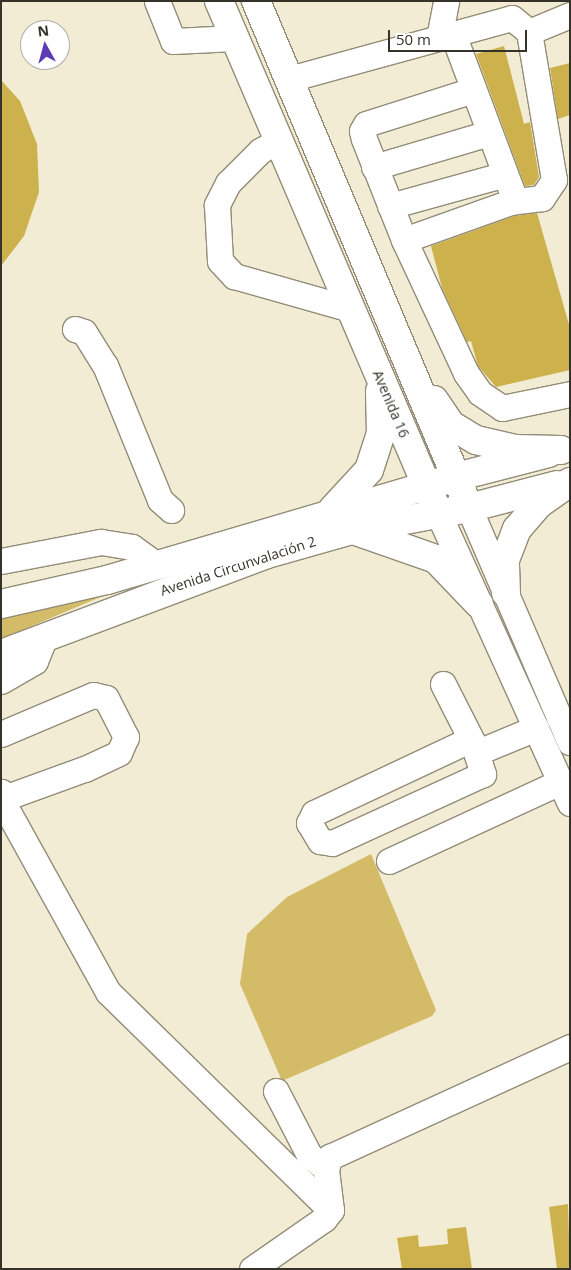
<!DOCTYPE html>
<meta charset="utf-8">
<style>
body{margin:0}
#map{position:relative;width:571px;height:1270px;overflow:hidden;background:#f3ecd5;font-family:"Open Sans",sans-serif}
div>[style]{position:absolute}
.green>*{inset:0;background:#d3bb68}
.building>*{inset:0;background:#cdb14c}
.roads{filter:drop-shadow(1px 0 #928c77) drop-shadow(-1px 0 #928c77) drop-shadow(0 1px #928c77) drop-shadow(0 -1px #928c77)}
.minor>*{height:25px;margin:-12.5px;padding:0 12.5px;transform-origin:12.5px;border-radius:12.5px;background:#fff}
.major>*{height:28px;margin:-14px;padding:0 14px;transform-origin:14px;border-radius:14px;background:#fff}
.highway>*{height:28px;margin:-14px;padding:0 14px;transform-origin:14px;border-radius:14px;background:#fff}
span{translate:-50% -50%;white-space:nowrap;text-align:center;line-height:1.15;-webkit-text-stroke:4px #fff;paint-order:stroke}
.street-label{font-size:14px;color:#343229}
.frame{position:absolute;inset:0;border:2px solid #343229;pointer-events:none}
.north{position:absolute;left:20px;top:20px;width:50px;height:50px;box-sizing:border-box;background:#fff;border:1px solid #aeada9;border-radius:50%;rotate:353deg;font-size:14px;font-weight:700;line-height:20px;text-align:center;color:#343229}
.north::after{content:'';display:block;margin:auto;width:18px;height:22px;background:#5c3cb5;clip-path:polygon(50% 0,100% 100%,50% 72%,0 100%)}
.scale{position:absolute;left:388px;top:30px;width:139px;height:22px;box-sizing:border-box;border:2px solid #343229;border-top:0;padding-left:6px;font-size:15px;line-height:18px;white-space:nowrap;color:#343229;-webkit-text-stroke:4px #fff;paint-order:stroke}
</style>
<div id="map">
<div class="green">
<i style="clip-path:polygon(103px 596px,1px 639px,1px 618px)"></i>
<i style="clip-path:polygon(371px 854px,436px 1010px,432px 1016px,282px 1081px,240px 984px,247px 934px,287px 897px)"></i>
</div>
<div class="building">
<i style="clip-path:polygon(504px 46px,524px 124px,530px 122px,539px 177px,534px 185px,525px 186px,476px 54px)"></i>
<i style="clip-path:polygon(570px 63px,570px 115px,558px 119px,550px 68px)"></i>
<i style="clip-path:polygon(1px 80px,20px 101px,37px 144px,39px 192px,24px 236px,1px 266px)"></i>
<i style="clip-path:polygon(537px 213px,570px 328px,570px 370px,496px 387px,478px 366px,471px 341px,467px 342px,442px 288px,431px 246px,514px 216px)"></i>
<i style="clip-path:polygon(568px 1204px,570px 1269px,557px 1269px,549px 1207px)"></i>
<i style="clip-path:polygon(466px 1227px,472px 1269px,402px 1269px,397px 1238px,418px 1235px,419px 1247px,448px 1244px,447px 1229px)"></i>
</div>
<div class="roads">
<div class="minor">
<i style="left:157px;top:1px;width:43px;rotate:68.2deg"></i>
<i style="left:173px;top:41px;width:62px;rotate:-2.8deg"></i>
<i style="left:529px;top:32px;width:44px;rotate:-22.5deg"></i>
<i style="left:439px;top:38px;width:38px;rotate:-79deg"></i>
<i style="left:289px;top:79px;width:231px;rotate:-15.3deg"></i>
<i style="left:512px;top:18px;width:22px;rotate:39deg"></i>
<i style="left:529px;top:32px;width:150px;rotate:80.4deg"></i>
<i style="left:554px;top:180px;width:22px;rotate:124deg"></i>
<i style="left:542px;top:198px;width:31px;rotate:173deg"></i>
<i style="left:473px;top:90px;width:112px;rotate:162.4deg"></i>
<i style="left:366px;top:124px;width:8px;rotate:120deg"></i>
<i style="left:362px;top:131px;width:8px;rotate:76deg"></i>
<i style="left:364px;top:139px;width:109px;rotate:68.4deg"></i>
<i style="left:404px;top:240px;width:147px;rotate:65deg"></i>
<i style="left:466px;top:373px;width:24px;rotate:55deg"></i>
<i style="left:480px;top:393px;width:27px;rotate:34deg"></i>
<i style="left:502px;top:408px;width:69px;rotate:-11.6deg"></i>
<i style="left:279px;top:140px;width:22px;rotate:150deg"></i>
<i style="left:260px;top:151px;width:45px;rotate:135deg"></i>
<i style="left:228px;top:183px;width:25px;rotate:117deg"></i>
<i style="left:217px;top:205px;width:56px;rotate:86.9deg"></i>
<i style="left:220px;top:261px;width:21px;rotate:47deg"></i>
<i style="left:234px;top:276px;width:122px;rotate:15.8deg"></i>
<i style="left:374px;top:167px;width:120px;rotate:-16.5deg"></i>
<i style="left:390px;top:206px;width:119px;rotate:-15.5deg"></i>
<i style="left:404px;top:240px;width:114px;rotate:-19.6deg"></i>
<i style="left:511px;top:202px;width:10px;rotate:-84deg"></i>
<i style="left:512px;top:192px;width:169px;rotate:-110.5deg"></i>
<i style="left:75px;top:329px;width:9px;rotate:18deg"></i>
<i style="left:84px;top:332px;width:39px;rotate:58deg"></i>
<i style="left:105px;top:365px;width:146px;rotate:67.8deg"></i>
<i style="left:160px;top:500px;width:15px;rotate:42deg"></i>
<i style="left:469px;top:508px;width:255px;rotate:66.7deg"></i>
<i style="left:440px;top:517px;width:314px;rotate:65.6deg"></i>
<i style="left:1px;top:561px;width:102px;rotate:-10.8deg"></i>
<i style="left:101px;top:542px;width:31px;rotate:9deg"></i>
<i style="left:132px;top:547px;width:31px;rotate:36deg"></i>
<i style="left:1px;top:681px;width:39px;rotate:-30deg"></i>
<i style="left:35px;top:661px;width:27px;rotate:-68deg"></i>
<i style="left:443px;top:684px;width:66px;rotate:63deg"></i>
<i style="left:1px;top:734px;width:100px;rotate:-23deg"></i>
<i style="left:93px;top:695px;width:13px;rotate:13deg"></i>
<i style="left:106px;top:698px;width:44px;rotate:62.9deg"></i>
<i style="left:126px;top:737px;width:17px;rotate:114deg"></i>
<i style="left:119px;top:753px;width:38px;rotate:155deg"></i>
<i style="left:84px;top:769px;width:85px;rotate:160.1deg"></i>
<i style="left:4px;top:798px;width:7px;rotate:-117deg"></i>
<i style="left:465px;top:742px;width:8px;rotate:7deg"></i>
<i style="left:473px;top:743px;width:33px;rotate:72deg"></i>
<i style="left:483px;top:774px;width:166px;rotate:155.4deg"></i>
<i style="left:332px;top:843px;width:12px;rotate:-171deg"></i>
<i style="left:320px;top:841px;width:21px;rotate:-121deg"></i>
<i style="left:309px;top:823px;width:11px;rotate:-63deg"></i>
<i style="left:314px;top:813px;width:167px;rotate:-25.2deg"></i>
<i style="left:478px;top:752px;width:63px;rotate:-22.5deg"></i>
<i style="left:1px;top:799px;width:221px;rotate:61deg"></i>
<i style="left:108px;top:992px;width:312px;rotate:44.4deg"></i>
<i style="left:389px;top:861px;width:188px;rotate:-24.8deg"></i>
<i style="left:276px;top:1091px;width:72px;rotate:62.7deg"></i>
<i style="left:309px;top:1155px;width:22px;rotate:39deg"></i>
<i style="left:252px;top:1269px;width:88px;rotate:-34.8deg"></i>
<i style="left:324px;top:1219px;width:11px;rotate:-52deg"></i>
<i style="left:331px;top:1210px;width:41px;rotate:-97deg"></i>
<i style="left:326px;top:1169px;width:13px;rotate:-72deg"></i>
<i style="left:330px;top:1157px;width:264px;rotate:-24.6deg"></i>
</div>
<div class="major">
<i style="left:456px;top:477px;width:96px;rotate:-14.5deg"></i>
<i style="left:469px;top:508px;width:91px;rotate:-14.6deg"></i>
<i style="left:506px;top:593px;width:33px;rotate:-92deg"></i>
<i style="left:505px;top:560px;width:33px;rotate:-69deg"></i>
<i style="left:517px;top:529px;width:35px;rotate:-49deg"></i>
<i style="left:540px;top:503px;width:37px;rotate:-35deg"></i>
</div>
<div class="highway">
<i style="left:219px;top:1px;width:561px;rotate:66.81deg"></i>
<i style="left:434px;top:400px;width:30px;rotate:56deg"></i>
<i style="left:451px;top:425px;width:29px;rotate:31deg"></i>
<i style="left:476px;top:440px;width:40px;rotate:13deg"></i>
<i style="left:515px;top:449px;width:46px;rotate:1.2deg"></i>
<i style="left:333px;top:509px;width:53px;rotate:-47.3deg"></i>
<i style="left:369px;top:470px;width:39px;rotate:-72deg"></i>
<i style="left:381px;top:433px;width:42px;rotate:-91.4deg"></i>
<i style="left:356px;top:531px;width:85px;rotate:19.3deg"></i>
<i style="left:436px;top:559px;width:62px;rotate:46.3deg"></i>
<i style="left:1px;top:604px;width:109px;rotate:-12.8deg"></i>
<i style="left:107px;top:580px;width:350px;rotate:-16.4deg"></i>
<i style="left:1px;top:654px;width:284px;rotate:-20.6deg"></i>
<i style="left:267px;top:554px;width:88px;rotate:-15.8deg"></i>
<i style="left:352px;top:530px;width:119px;rotate:-10.6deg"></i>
<i style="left:469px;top:508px;width:550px;rotate:-112.79deg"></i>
</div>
</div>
<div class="street-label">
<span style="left:391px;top:404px;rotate:67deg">Avenida 16</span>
<span style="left:238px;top:566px;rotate:-18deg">Avenida Circunvalación 2</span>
</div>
<div class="frame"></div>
<div class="north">N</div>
<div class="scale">50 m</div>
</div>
